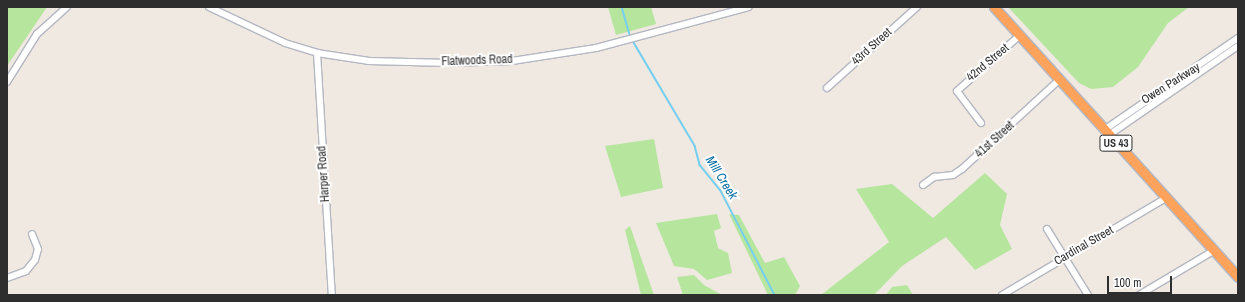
<!DOCTYPE html>
<style>
body{margin:0}
#map{position:relative;width:1245px;height:302px;overflow:hidden;background:#efe9e1;font-family:"Archivo Narrow",sans-serif}
div>[style]{position:absolute}
.green>*{inset:0;background:#b6e59e}
.stream>*{height:1.5px;margin:-0.75px;padding:0 0.75px;transform-origin:0.75px;border-radius:0.75px;background:#75cff0}
.roads{filter:drop-shadow(1px 0 #b4b7c1) drop-shadow(-1px 0 #b4b7c1) drop-shadow(0 1px #b4b7c1) drop-shadow(0 -1px #b4b7c1)}
.minor>*{height:6px;margin:-3px;padding:0 3px;transform-origin:3px;border-radius:3px;background:#fff}
.highway>*{height:9px;margin:-4.5px;padding:0 4.5px;transform-origin:4.5px;border-radius:4.5px;background:#ffa35c}
span{translate:-50% -50%;white-space:nowrap;text-align:center;line-height:1.15;-webkit-text-stroke:4px #fff;paint-order:stroke}
.shield-label span{padding:1px 3px;background:#fff;border:1px solid;border-radius:3px;-webkit-text-stroke-width:0}
.shield-label{font-size:11px;color:#2e2e2e;font-weight:700}
.street-label{font-size:12px;color:#2e2e2e}
.water-label{font-size:13px;color:#0d6fa3;font-style:italic}
.frame{position:absolute;inset:0;border:8px solid #2e2e2e;pointer-events:none}
.scale{position:absolute;left:1107px;top:276px;width:65px;height:18px;box-sizing:border-box;border:2px solid #2e2e2e;border-top:0;padding-left:5px;font-size:12px;line-height:14px;white-space:nowrap;color:#2e2e2e;-webkit-text-stroke:3px #fff;paint-order:stroke}
</style>
<div id="map">
<div class="green">
<i style="clip-path:polygon(7px 7px,47px 7px,7px 66px)"></i>
<i style="clip-path:polygon(608px 7px,651px 7px,656px 24px,616px 35px)"></i>
<i style="clip-path:polygon(1008px 7px,1189px 7px,1168px 23px,1138px 67px,1113px 87px,1091px 89px,1079px 83px)"></i>
<i style="clip-path:polygon(654px 139px,663px 188px,621px 197px,605px 146px)"></i>
<i style="clip-path:polygon(985px 173px,1007px 194px,1000px 225px,1012px 249px,975px 270px,946px 237px,902px 266px,874px 295px,821px 295px,889px 242px,856px 189px,892px 184px,933px 218px)"></i>
<i style="clip-path:polygon(717px 214px,721px 228px,714px 231px,718px 248px,728px 253px,732px 273px,707px 280px,694px 269px,674px 266px,656px 223px)"></i>
<i style="clip-path:polygon(729px 214px,739px 215px,765px 263px,784px 257px,800px 286px,795px 295px,768px 295px)"></i>
<i style="clip-path:polygon(630px 226px,654px 295px,641px 295px,625px 230px)"></i>
<i style="clip-path:polygon(694px 275px,704px 285px,722px 295px,683px 295px,677px 277px)"></i>
<i style="clip-path:polygon(907px 285px,913px 295px,886px 295px,892px 287px)"></i>
</div>
<div class="stream">
<i style="left:622px;top:7px;width:32px;rotate:74deg"></i>
<i style="left:633px;top:41px;width:122px;rotate:59.4deg"></i>
<i style="left:695px;top:146px;width:20px;rotate:75deg"></i>
<i style="left:700px;top:165px;width:33px;rotate:51deg"></i>
<i style="left:721px;top:191px;width:117px;rotate:62.6deg"></i>
</div>
<div class="roads">
<div class="minor">
<i style="left:209px;top:7px;width:84px;rotate:25.3deg"></i>
<i style="left:285px;top:43px;width:34px;rotate:17deg"></i>
<i style="left:317px;top:53px;width:53px;rotate:8.7deg"></i>
<i style="left:369px;top:61px;width:80px;rotate:1.4deg"></i>
<i style="left:449px;top:63px;width:63px;rotate:-1.8deg"></i>
<i style="left:512px;top:61px;width:85px;rotate:-8.8deg"></i>
<i style="left:596px;top:48px;width:158px;rotate:-15deg"></i>
<i style="left:317px;top:53px;width:242px;rotate:86.5deg"></i>
<i style="left:7px;top:82px;width:57px;rotate:-58deg"></i>
<i style="left:37px;top:34px;width:40px;rotate:-42deg"></i>
<i style="left:827px;top:88px;width:121px;rotate:-42deg"></i>
<i style="left:981px;top:123px;width:40px;rotate:-127deg"></i>
<i style="left:957px;top:91px;width:84px;rotate:-41.6deg"></i>
<i style="left:1104px;top:130px;width:163px;rotate:-34.5deg"></i>
<i style="left:1109px;top:135px;width:157px;rotate:-34.6deg"></i>
<i style="left:923px;top:185px;width:14px;rotate:-36deg"></i>
<i style="left:934px;top:177px;width:19px;rotate:-6deg"></i>
<i style="left:953px;top:175px;width:11px;rotate:-34deg"></i>
<i style="left:962px;top:169px;width:132px;rotate:-42.5deg"></i>
<i style="left:1047px;top:229px;width:78px;rotate:58.2deg"></i>
<i style="left:7px;top:278px;width:20px;rotate:-20deg"></i>
<i style="left:26px;top:271px;width:14px;rotate:-51deg"></i>
<i style="left:35px;top:260px;width:11px;rotate:-75deg"></i>
<i style="left:38px;top:249px;width:16px;rotate:-112deg"></i>
<i style="left:1002px;top:295px;width:191px;rotate:-30.6deg"></i>
<i style="left:1139px;top:295px;width:86px;rotate:-30.7deg"></i>
</div>
<div class="highway">
<i style="left:994px;top:7px;width:364px;rotate:47.9deg"></i>
</div>
</div>
<div class="shield-label">
<span style="left:1116px;top:143px">US 43</span>
</div>
<div class="street-label">
<span style="left:872px;top:47px;rotate:-42deg">43rd Street</span>
<span style="left:477px;top:61px;rotate:-2deg">Flatwoods Road</span>
<span style="left:988px;top:63px;rotate:-40deg">42nd Street</span>
<span style="left:1171px;top:84px;rotate:-32deg">Owen Parkway</span>
<span style="left:995px;top:140px;rotate:-42deg">41st Street</span>
<span style="left:324px;top:174px;rotate:-94deg">Harper Road</span>
<span style="left:1084px;top:246px;rotate:-30deg">Cardinal Street</span>
</div>
<div class="water-label">
<span style="left:721px;top:178px;rotate:58deg">Mill Creek</span>
</div>
<div class="frame"></div>
<div class="scale">100 m</div>
</div>
